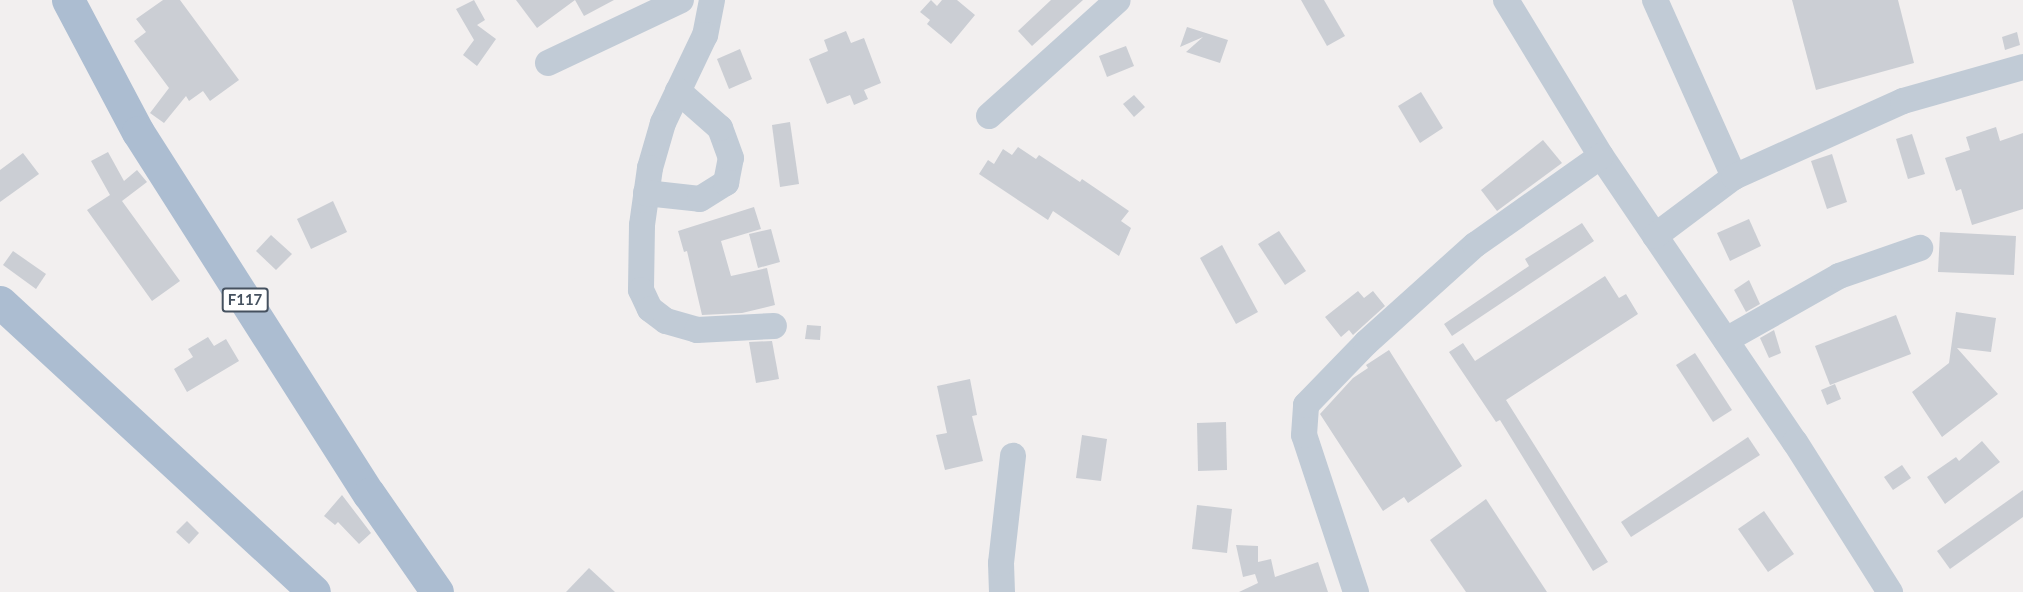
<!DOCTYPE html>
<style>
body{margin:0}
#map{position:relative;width:2023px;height:592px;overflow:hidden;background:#f2efef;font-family:Lato,sans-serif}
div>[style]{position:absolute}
.building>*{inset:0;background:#cbced4}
.minor>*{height:26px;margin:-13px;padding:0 13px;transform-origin:13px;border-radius:13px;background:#c1cbd6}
.major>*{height:33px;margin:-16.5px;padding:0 16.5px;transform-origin:16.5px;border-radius:16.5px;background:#acbdd1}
span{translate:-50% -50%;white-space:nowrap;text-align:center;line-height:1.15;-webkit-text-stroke:4.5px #fff;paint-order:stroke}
.shield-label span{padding:2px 4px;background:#fff;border:2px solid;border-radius:4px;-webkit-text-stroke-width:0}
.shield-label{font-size:15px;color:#45515f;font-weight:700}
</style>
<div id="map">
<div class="building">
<i style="clip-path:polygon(163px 0,180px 0,239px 80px,210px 101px,203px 91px,189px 101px,186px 96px,164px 123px,150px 113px,169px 88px,134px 41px,146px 32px,136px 19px)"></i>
<i style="clip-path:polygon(474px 0,485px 20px,477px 25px,496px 39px,477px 66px,463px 55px,474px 40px,456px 9px)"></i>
<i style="clip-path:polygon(516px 0,614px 0,584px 16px,575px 0,537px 28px)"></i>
<i style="clip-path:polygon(931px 0,937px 6px,942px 0,957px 0,975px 15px,951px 44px,927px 24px,930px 20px,920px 12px)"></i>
<i style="clip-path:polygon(1051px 0,1083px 0,1032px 46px,1018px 31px)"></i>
<i style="clip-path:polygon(1301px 0,1324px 0,1345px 36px,1327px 46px)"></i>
<i style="clip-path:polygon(1792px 0,1898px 0,1914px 63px,1816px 90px)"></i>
<i style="clip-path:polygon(1187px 27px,1228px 40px,1220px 63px,1186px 52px,1203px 37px,1180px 47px)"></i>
<i style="clip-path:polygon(846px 31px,851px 43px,864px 38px,881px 83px,864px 90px,868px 99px,854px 105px,850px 95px,827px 104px,809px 59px,828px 51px,824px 40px)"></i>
<i style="clip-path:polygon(2017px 32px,2020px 45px,2005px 50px,2002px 37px)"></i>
<i style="clip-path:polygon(1126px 46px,1134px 66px,1107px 77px,1099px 56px)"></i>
<i style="clip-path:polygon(740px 49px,752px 79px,729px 89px,717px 59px)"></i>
<i style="clip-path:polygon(1421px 92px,1443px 128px,1420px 143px,1398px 106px)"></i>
<i style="clip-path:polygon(1134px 95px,1145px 107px,1134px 117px,1123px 104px)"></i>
<i style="clip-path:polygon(790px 122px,799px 184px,780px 187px,772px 125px)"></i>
<i style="clip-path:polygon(1996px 127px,2000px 141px,2023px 133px,2023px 209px,1972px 225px,1961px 189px,1956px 191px,1945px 158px,1970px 150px,1966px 137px)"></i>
<i style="clip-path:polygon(1912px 134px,1925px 174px,1908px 179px,1896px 139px)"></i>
<i style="clip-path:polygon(1543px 140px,1562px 163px,1497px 211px,1481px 190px)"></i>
<i style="clip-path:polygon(1018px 147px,1036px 159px,1039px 155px,1080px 182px,1082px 179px,1129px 211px,1121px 221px,1131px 228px,1119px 256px,1053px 211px,1048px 220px,979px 174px,988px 160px,994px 164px,1003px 149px,1012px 155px)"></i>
<i style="clip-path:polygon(108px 152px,124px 181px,137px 170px,147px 182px,122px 201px,180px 281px,152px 301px,87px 210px,110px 195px,91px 161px)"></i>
<i style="clip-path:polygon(23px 153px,39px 174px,0 202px,0 170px)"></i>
<i style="clip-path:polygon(1832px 154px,1847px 202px,1827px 209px,1811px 161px)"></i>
<i style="clip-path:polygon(333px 201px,347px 232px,311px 249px,297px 219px)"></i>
<i style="clip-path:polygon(754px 207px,761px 229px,721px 241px,731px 276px,767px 268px,775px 305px,742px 313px,702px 315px,687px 251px,684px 252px,678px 231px)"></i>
<i style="clip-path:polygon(1749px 219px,1761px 246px,1730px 261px,1717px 233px)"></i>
<i style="clip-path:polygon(1582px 223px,1594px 241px,1452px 336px,1444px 324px,1529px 266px,1525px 259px)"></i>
<i style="clip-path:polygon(771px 229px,780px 262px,758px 268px,749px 234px)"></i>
<i style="clip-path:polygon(1279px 231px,1306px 271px,1285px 285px,1258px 244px)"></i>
<i style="clip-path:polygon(1940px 232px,2016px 236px,2014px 275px,1938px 272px)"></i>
<i style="clip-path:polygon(271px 235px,292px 254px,276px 270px,256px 251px)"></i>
<i style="clip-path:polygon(1222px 245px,1258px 312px,1236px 324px,1200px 258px)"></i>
<i style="clip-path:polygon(13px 251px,46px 274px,36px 289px,3px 265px)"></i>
<i style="clip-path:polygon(1605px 276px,1619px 298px,1626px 294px,1638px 314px,1506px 400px,1608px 562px,1593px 571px,1500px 420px,1496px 422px,1449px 352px,1463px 343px,1475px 361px)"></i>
<i style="clip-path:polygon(1749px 280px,1760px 304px,1746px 312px,1734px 290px)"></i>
<i style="clip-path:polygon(1358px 291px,1364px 298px,1373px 291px,1385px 306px,1353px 335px,1349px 330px,1341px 337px,1325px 317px)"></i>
<i style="clip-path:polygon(1956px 312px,1996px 318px,1991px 352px,1957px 348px,1998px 394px,1942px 437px,1912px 392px,1949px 363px)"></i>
<i style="clip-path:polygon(1896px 315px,1911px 354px,1830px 385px,1815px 346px)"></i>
<i style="clip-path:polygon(807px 325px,821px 326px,820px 340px,805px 339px)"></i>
<i style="clip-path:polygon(1774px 330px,1781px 353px,1769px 358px,1760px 338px)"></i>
<i style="clip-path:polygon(208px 337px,214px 346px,226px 339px,239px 361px,187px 392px,174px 369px,193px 357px,188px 349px)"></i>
<i style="clip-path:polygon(772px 341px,779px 379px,756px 383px,749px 342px)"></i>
<i style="clip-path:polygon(1389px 350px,1462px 466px,1408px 503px,1404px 497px,1383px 511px,1320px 414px,1353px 378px,1368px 368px,1366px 365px)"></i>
<i style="clip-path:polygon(1695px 353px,1732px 410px,1713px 422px,1676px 365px)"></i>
<i style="clip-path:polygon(970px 379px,977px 415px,972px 416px,983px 461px,945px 470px,936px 435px,947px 433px,937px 386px)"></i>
<i style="clip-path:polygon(1835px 384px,1841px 399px,1827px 405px,1821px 390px)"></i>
<i style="clip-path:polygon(1226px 422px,1227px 470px,1198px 471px,1197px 423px)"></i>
<i style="clip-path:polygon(1082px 435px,1107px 439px,1101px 481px,1076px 478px)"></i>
<i style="clip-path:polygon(1748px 437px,1760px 455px,1631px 537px,1621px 522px)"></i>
<i style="clip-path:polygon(1982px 441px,2000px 462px,1945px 504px,1927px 477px,1956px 457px,1959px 461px)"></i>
<i style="clip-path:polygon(1902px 465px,1911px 478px,1893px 490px,1884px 477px)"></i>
<i style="clip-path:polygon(2023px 490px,2023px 517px,1950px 569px,1937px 551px)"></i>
<i style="clip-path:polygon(342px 495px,371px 533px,359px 544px,338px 522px,335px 525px,324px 516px)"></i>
<i style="clip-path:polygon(1486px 499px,1547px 592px,1466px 592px,1430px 540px)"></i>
<i style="clip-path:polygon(1197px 505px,1232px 509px,1227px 553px,1192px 549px)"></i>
<i style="clip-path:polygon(1764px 511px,1794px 554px,1768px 572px,1738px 529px)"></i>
<i style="clip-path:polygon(187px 521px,199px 533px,189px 544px,176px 532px)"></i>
<i style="clip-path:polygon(1236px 545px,1258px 546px,1258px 562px,1271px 559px,1275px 577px,1318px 562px,1328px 592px,1239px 592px,1258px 583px,1255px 574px,1243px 577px)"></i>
<i style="clip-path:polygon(589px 568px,615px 592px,566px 592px)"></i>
</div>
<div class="minor">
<i style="left:712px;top:0;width:36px;rotate:101deg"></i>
<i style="left:705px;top:35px;width:98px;rotate:115.5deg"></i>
<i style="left:663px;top:123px;width:47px;rotate:106.1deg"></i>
<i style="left:650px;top:168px;width:58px;rotate:98deg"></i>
<i style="left:642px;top:225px;width:65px;rotate:90.9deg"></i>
<i style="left:641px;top:290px;width:21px;rotate:65deg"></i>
<i style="left:650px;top:309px;width:20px;rotate:37deg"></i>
<i style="left:666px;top:321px;width:32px;rotate:16deg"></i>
<i style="left:697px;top:330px;width:77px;rotate:-3deg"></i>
<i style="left:1506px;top:0;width:183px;rotate:58.7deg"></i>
<i style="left:1601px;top:156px;width:346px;rotate:55.9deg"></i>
<i style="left:1795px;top:442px;width:178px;rotate:57.7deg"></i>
<i style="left:1655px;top:0;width:194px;rotate:65.9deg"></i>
<i style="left:548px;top:63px;width:147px;rotate:-25.3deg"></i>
<i style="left:989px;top:116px;width:173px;rotate:-42deg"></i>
<i style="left:646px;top:193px;width:54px;rotate:6.3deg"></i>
<i style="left:700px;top:199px;width:31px;rotate:-32deg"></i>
<i style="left:726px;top:183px;width:25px;rotate:-79deg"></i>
<i style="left:731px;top:158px;width:32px;rotate:-110deg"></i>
<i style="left:720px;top:128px;width:56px;rotate:-138.6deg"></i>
<i style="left:1655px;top:236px;width:99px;rotate:-36.8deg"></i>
<i style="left:1734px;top:177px;width:185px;rotate:-24.2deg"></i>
<i style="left:1903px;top:101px;width:125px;rotate:-15.8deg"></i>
<i style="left:1726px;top:340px;width:130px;rotate:-29.5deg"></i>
<i style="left:1839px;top:276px;width:86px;rotate:-19.1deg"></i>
<i style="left:1002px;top:592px;width:29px;rotate:-92deg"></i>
<i style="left:1001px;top:563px;width:108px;rotate:-83.6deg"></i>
<i style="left:1356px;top:592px;width:165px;rotate:-108.3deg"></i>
<i style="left:1304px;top:435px;width:30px;rotate:-86deg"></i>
<i style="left:1306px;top:405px;width:86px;rotate:-45.9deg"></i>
<i style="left:1366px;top:343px;width:147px;rotate:-42deg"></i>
<i style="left:1475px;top:245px;width:154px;rotate:-35.2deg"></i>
</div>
<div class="major">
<i style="left:68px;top:0;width:149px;rotate:62.1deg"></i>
<i style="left:138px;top:132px;width:429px;rotate:57.5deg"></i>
<i style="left:369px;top:494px;width:119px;rotate:55.2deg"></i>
<i style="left:0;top:302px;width:427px;rotate:42.7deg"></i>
</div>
<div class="shield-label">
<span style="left:245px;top:300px">F117</span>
</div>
</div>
